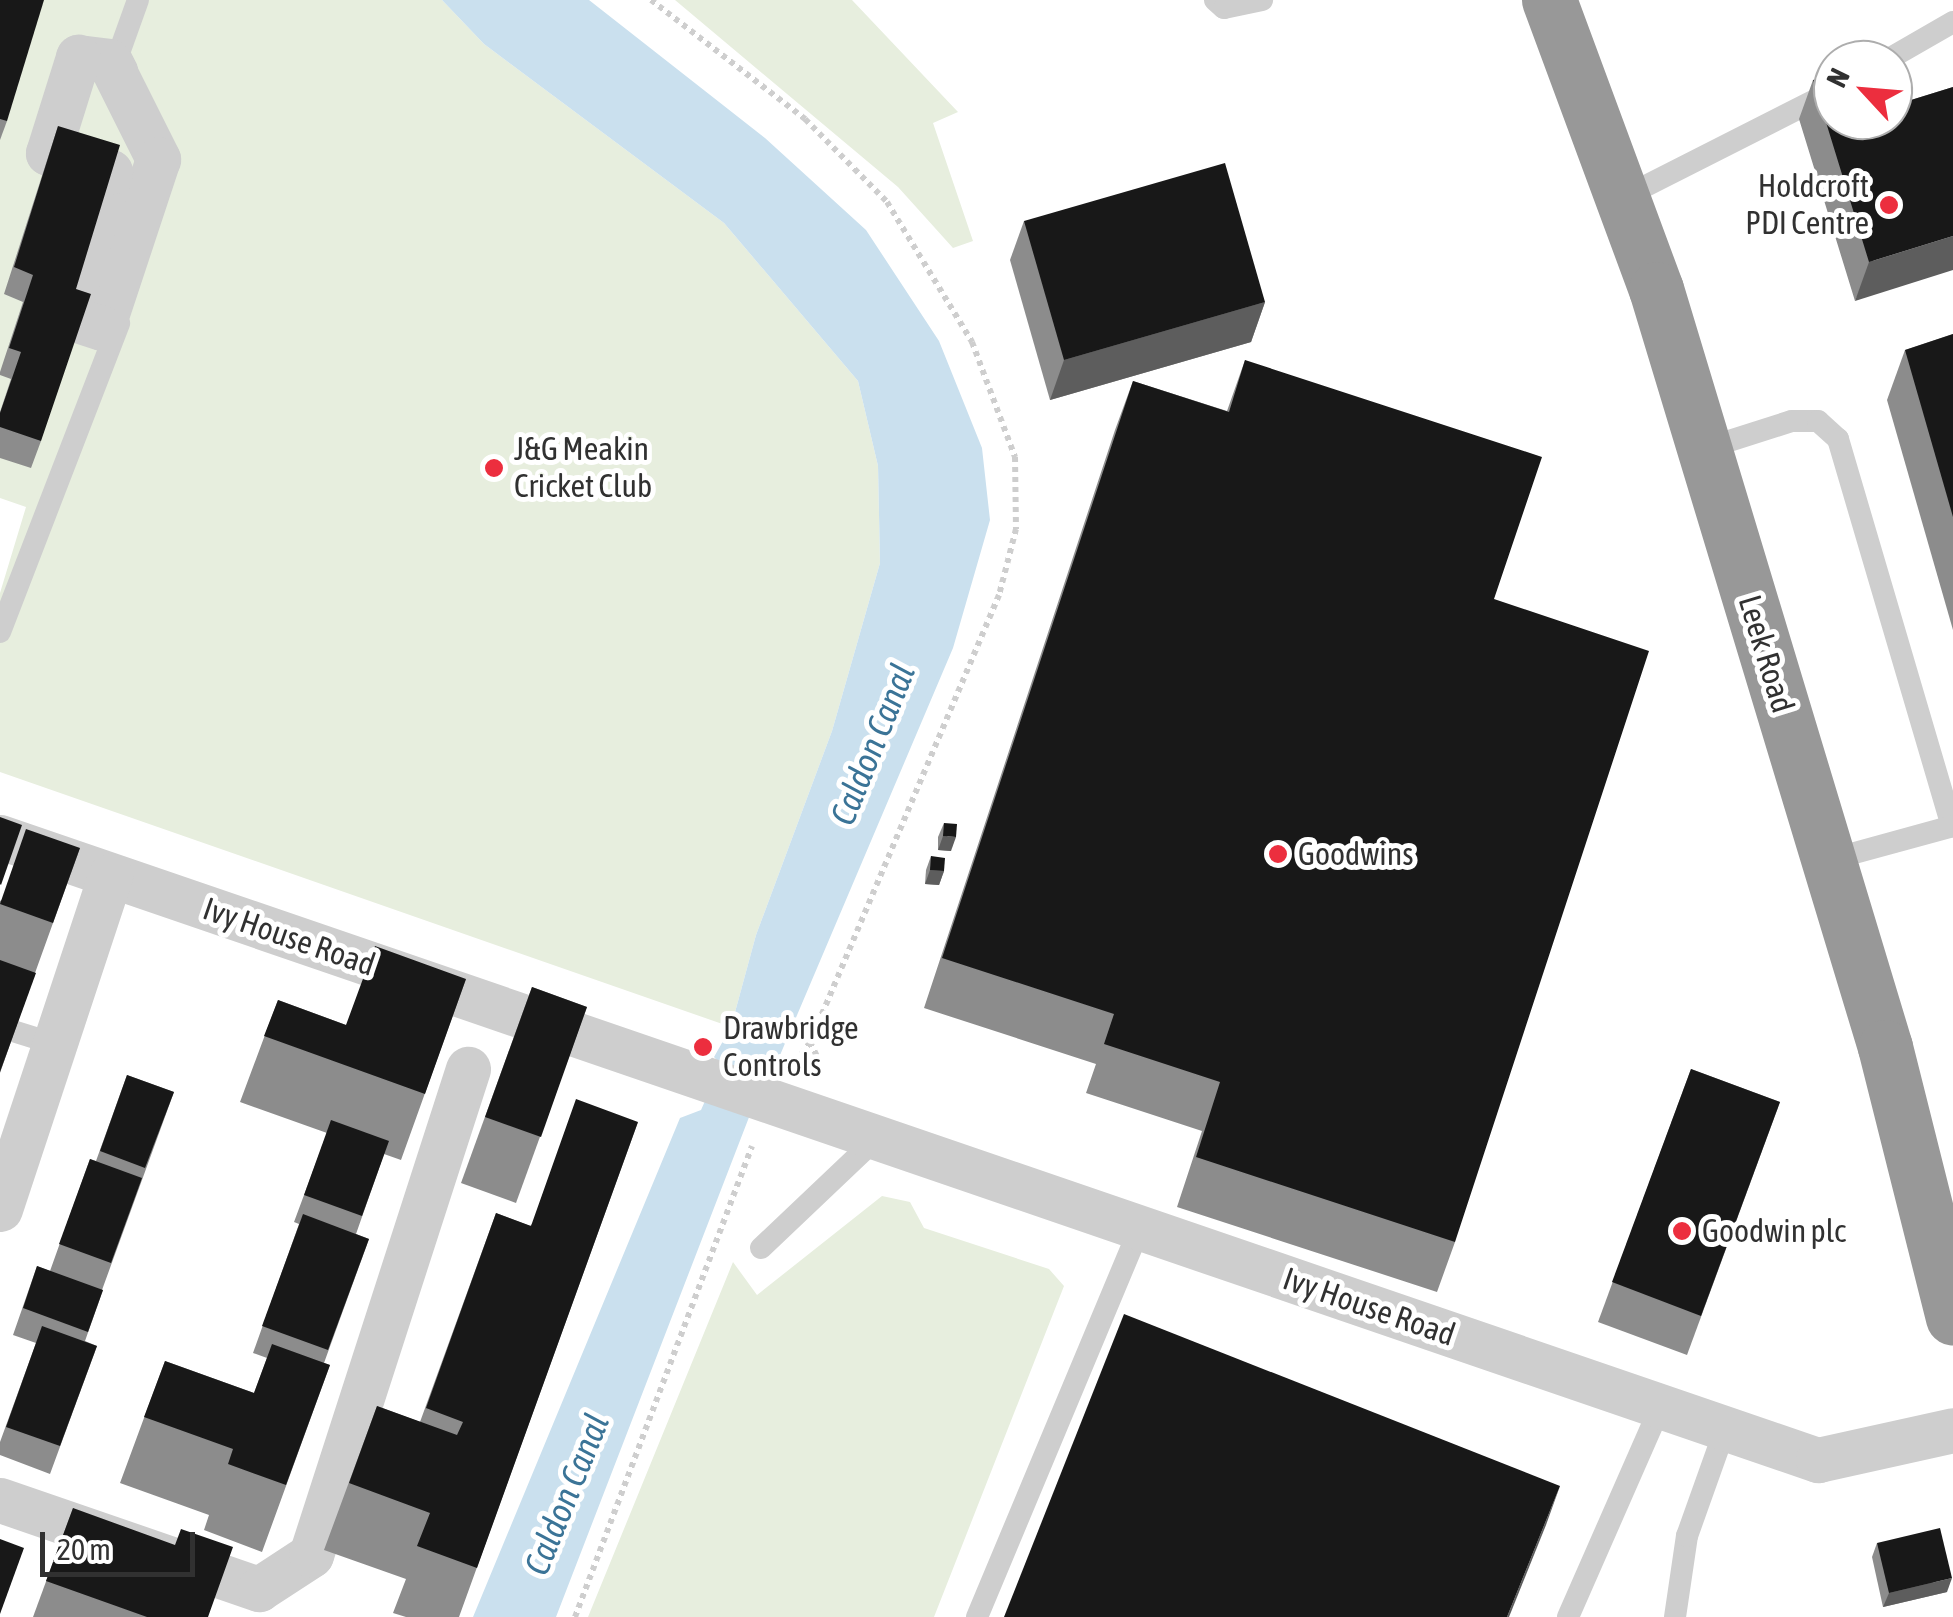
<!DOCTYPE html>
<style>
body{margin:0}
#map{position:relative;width:1953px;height:1617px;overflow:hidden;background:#fff;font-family:"Asap Condensed",sans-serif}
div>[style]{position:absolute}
.green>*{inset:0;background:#e7eede}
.water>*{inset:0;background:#cae0ee}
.path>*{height:6px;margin-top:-3px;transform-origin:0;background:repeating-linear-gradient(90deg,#cecece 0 5px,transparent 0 10px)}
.lane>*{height:22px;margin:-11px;padding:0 11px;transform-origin:11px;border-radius:11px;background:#cecece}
.street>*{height:45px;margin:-22.5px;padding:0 22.5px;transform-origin:22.5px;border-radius:22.5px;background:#cecece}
.highway>*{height:55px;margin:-27.5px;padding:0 27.5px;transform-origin:27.5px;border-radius:27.5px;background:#989898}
.wall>*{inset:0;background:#8c8c8c}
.shaded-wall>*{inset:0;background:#5d5d5d}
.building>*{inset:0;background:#181818}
.dots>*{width:28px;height:28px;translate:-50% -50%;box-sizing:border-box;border:5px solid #fff;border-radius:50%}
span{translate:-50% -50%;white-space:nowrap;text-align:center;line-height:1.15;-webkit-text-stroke:10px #fff;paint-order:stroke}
.poi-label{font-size:32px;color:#313131}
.right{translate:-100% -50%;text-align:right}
.left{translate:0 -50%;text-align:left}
.street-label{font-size:32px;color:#313131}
.water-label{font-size:35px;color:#3b7497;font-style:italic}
.north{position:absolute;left:1813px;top:40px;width:100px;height:100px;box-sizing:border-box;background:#fff;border:2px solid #adadad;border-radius:50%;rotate:296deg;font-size:28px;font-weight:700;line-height:40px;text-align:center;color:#313131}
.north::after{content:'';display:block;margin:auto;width:35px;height:45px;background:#ec2e3e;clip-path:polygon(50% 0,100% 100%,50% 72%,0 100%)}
.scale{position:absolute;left:40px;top:1532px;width:155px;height:45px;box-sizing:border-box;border:5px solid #313131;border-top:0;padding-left:12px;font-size:30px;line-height:35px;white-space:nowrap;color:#313131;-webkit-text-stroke:8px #fff;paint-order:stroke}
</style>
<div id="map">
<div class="green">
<i style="clip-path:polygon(41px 0,442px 0,484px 44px,724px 223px,858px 381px,878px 466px,880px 563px,832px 731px,756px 935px,731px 1027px,0 772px,0 593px,26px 507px,0 498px,0 136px)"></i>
<i style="clip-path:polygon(675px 0,852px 0,958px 112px,933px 123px,973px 241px,953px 248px,898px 187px)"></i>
<i style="clip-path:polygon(882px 1196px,910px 1202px,924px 1228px,1049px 1269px,1064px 1286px,934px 1617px,588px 1617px,733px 1262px,757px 1295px)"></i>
</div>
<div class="water">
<i style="clip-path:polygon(442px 0,589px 0,765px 138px,866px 230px,939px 341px,982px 448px,990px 520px,953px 648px,775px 1067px,763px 1081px,556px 1617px,473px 1617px,680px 1118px,701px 1110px,721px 1065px,714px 1057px,731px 1027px,756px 935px,832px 731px,880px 563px,878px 466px,858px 381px,724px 223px,484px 44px)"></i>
</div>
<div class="path">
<i style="left:651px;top:0;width:195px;rotate:37.7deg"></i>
<i style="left:805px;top:119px;width:117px;rotate:45.3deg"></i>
<i style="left:887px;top:202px;width:164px;rotate:58.7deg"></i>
<i style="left:972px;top:342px;width:123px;rotate:69.5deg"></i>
<i style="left:1015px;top:457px;width:72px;rotate:89.2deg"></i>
<i style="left:1016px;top:529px;width:68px;rotate:104.4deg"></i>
<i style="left:999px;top:595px;width:485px;rotate:112.9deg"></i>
<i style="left:810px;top:1042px;width:22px;rotate:126deg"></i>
<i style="left:810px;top:1042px;width:28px;rotate:64deg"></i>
<i style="left:575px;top:1617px;width:503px;rotate:-69.4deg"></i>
</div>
<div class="lane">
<i style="left:1215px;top:0;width:12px;rotate:42deg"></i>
<i style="left:1224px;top:8px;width:39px;rotate:-12deg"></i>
<i style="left:1887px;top:60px;width:76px;rotate:-29.9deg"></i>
<i style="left:127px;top:69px;width:18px;rotate:-117deg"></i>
<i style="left:119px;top:53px;width:56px;rotate:-70.3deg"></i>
<i style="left:1622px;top:198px;width:237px;rotate:-26.9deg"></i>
<i style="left:1704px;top:449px;width:92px;rotate:-17.7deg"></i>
<i style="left:1792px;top:421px;width:26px"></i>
<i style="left:1818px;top:421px;width:27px;rotate:42deg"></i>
<i style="left:1838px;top:439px;width:404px;rotate:73.6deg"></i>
<i style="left:0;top:632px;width:331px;rotate:-68.9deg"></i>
<i style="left:1829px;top:860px;width:129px;rotate:-15.3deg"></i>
<i style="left:0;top:1027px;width:58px;rotate:17.2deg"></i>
<i style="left:761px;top:1248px;width:160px;rotate:-43.5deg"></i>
<i style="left:977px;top:1617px;width:422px;rotate:-67.3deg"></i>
<i style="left:1568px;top:1617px;width:229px;rotate:-66.3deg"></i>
<i style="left:1675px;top:1617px;width:82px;rotate:-81.6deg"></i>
<i style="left:1687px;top:1536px;width:114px;rotate:-70.4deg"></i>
</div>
<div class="street">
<i style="left:78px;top:57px;width:31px;rotate:7deg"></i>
<i style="left:109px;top:61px;width:110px;rotate:63.4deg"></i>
<i style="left:158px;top:159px;width:178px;rotate:108.3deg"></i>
<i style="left:102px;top:328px;width:38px;rotate:-162deg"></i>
<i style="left:66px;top:316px;width:151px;rotate:-73deg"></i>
<i style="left:110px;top:172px;width:65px;rotate:-163deg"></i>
<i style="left:48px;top:153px;width:101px;rotate:-72.6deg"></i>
<i style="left:0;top:837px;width:1922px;rotate:18.92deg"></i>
<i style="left:1818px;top:1460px;width:138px;rotate:-12.5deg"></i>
<i style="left:0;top:1209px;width:351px;rotate:-71.7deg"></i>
<i style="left:0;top:1500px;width:274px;rotate:19deg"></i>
<i style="left:259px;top:1589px;width:62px;rotate:-33.2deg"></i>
<i style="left:311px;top:1555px;width:511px;rotate:-72.1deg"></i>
</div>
<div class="highway">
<i style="left:1549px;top:0;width:308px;rotate:69.7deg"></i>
<i style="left:1656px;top:289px;width:792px;rotate:73.19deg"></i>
<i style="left:1885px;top:1047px;width:279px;rotate:75.9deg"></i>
</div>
<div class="wall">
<i style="clip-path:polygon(0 0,7px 121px,0 140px)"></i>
<i style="clip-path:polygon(1813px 80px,1911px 100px,1953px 87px,1855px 301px,1799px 119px)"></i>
<i style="clip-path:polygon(58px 126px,41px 441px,31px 468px,0 458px,0 412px,11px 379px,0 375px,0 372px,23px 302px,4px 294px)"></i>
<i style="clip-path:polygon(1024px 221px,1265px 302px,1251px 342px,1050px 400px,1010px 260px)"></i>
<i style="clip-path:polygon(1953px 334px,1953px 630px,1887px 400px,1905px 350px)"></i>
<i style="clip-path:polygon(1245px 360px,1494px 599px,1455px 1242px,1437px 1292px,1177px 1207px,1202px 1131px,1086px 1093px,1096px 1064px,924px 1008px,1115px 430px,1133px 381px,1227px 411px)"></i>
<i style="clip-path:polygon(944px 823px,951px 851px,938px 850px,938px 837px)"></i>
<i style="clip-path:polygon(80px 848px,35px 973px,0 1073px,0 901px)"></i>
<i style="clip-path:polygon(931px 856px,944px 871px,939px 885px,925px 884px,926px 870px)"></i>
<i style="clip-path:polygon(466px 979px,401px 1160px,384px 1154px,356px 1234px,369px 1239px,324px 1363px,330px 1365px,262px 1552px,204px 1530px,209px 1515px,120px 1483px,165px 1361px,254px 1393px,267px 1358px,253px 1353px,299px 1224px,294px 1222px,327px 1133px,240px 1102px,278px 1000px,346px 1025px)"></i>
<i style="clip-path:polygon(532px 987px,587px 1007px,516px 1203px,461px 1183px)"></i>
<i style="clip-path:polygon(1691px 1069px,1780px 1102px,1687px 1355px,1598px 1322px)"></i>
<i style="clip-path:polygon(127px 1075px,174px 1092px,102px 1290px,103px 1290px,85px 1341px,97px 1346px,50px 1474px,0 1455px,0 1442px,36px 1343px,13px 1335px,37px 1266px,50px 1271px,90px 1159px,96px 1161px)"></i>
<i style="clip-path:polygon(638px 1122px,459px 1617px,406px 1617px,393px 1613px,406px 1579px,324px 1550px,377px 1406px,420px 1422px,496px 1213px,530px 1226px)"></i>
<i style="clip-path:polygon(73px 1508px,208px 1617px,33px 1617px)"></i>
<i style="clip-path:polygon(1877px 1543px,1947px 1592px,1883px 1607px,1872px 1557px)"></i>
</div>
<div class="shaded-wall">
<i style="clip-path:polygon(1953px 236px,1953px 270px,1855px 301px,1869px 262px)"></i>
<i style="clip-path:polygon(1265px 302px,1251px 342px,1050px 400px,1064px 360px)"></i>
<i style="clip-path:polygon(943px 836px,956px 837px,951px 851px,938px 850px)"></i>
<i style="clip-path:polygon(930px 870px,944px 871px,939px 885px,925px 884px)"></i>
<i style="clip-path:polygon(1560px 1486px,1546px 1525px,1509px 1617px,1507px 1617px)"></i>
<i style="clip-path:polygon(1952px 1578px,1947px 1592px,1883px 1607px,1889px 1593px)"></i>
</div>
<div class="building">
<i style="clip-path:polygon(0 0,44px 0,7px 121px,0 119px)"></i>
<i style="clip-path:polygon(1897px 54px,1911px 100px,1953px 87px,1953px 236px,1869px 262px,1813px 80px,1833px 74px,1833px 120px,1893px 120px,1893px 60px,1877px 60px)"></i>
<i style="clip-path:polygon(58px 126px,120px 145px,76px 289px,91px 294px,41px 441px,0 427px,0 413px,21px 352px,9px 348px,33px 275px,14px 267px)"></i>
<i style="clip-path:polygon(1225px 163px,1265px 302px,1064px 360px,1024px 221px)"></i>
<i style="clip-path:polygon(1953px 334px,1953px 517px,1905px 350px)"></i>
<i style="clip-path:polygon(1245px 360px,1542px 457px,1494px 599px,1649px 651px,1455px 1242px,1196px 1157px,1220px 1082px,1104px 1044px,1114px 1014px,942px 958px,1133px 381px,1229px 412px)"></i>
<i style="clip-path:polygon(0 817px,22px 825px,1px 885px,0 884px)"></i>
<i style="clip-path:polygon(944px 823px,957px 824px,956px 837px,943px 836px)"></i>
<i style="clip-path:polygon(26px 829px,80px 848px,53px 923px,0 904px)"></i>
<i style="clip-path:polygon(931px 856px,945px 858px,944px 871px,930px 870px)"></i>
<i style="clip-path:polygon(375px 946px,466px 979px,425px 1094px,264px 1036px,278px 1000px,346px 1025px)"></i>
<i style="clip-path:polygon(0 960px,36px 973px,0 1072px)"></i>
<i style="clip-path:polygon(532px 987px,587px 1007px,541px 1137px,485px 1117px)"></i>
<i style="clip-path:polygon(1691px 1069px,1780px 1102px,1701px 1316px,1612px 1282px)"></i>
<i style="clip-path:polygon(127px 1075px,174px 1092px,145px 1168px,100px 1151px)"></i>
<i style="clip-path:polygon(576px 1099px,638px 1122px,477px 1568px,417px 1546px,430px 1513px,349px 1483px,377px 1406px,457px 1435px,463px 1422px,426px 1408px,496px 1213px,531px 1226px)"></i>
<i style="clip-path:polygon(331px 1120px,389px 1141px,362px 1216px,304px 1195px)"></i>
<i style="clip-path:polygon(90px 1159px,142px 1178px,111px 1263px,59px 1244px)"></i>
<i style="clip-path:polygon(303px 1214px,369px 1239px,328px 1350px,262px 1326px)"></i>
<i style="clip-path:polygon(37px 1266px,103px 1290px,88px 1332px,23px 1308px)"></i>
<i style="clip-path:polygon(1124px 1314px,1560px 1486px,1507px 1617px,1004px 1617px)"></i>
<i style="clip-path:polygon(42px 1326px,97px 1346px,60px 1446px,6px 1427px)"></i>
<i style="clip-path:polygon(272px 1344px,330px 1365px,286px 1485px,228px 1464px,233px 1449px,144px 1417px,165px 1361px,254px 1393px)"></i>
<i style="clip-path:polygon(73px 1508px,175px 1545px,181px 1529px,233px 1547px,208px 1617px,147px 1617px,46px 1581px)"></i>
<i style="clip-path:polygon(1940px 1528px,1952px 1578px,1889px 1593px,1877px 1543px)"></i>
<i style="clip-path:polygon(0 1539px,24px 1548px,0 1614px)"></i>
</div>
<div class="dots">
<i style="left:1889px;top:205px;background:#ec2e3e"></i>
<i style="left:494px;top:468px;background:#ec2e3e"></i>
<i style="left:1278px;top:854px;background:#ec2e3e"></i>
<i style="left:703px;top:1047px;background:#ec2e3e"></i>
<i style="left:1682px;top:1231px;background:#ec2e3e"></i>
</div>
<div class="poi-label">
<span class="right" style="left:1869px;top:205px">Holdcroft<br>PDI Centre</span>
<span class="left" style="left:514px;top:468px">J&amp;G Meakin<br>Cricket Club</span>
<span class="left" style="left:1298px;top:854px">Goodwins</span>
<span class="left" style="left:723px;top:1047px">Drawbridge<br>Controls</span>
<span class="left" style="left:1702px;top:1231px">Goodwin plc</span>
</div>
<div class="street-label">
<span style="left:1766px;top:654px;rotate:73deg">Leek Road</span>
<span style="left:289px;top:937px;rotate:19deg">Ivy House Road</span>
<span style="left:1369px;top:1307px;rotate:19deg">Ivy House Road</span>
</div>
<div class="water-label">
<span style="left:872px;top:744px;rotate:-68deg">Caldon Canal</span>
<span style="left:566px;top:1494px;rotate:-68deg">Caldon Canal</span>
</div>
<div class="north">N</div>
<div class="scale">20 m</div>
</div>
